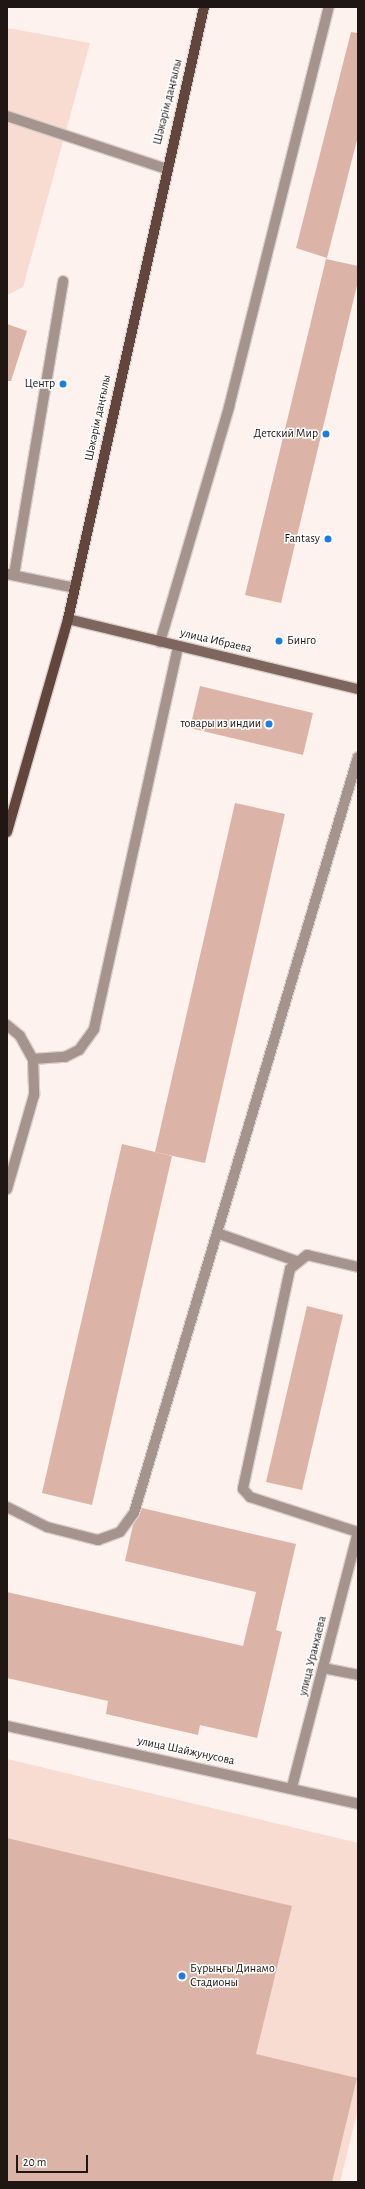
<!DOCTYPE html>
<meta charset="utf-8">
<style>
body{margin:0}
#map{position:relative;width:365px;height:2189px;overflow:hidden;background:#fdf2ee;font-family:"Alegreya Sans",sans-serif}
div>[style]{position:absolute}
.green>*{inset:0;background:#f8dbd1}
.building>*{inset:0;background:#dcb4a7}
.roads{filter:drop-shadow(1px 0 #dacfcb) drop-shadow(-1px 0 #dacfcb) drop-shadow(0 1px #dacfcb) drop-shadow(0 -1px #dacfcb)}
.lane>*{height:10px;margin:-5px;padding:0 5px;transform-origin:5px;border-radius:5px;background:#a5938e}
.street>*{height:10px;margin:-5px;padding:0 5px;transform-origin:5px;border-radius:5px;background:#a5938e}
.secondary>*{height:10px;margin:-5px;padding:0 5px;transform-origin:5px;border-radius:5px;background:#7e655d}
.primary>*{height:10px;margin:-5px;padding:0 5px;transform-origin:5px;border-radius:5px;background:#62453c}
.dots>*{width:11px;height:11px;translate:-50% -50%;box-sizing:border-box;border:2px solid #fff;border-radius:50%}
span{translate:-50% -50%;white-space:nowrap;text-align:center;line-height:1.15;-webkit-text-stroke:3px #fff;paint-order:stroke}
.street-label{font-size:12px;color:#201613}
.poi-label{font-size:12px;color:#201613}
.right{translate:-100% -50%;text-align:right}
.left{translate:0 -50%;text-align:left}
.frame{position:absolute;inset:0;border:8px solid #201613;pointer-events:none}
.scale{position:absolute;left:16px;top:2155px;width:72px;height:18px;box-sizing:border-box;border:2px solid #201613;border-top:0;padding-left:5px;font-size:12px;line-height:14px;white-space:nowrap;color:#201613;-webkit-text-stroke:3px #fff;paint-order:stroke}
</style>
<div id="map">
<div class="green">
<i style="clip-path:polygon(7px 28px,90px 43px,23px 287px,7px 295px)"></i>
<i style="clip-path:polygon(7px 1759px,358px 1843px,358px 2109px,340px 2182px,7px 2182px)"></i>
</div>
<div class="building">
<i style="clip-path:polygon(351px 32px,358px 33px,358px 136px,327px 258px,296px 248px)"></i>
<i style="clip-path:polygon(326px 259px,358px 266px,358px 281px,281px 603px,245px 595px)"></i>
<i style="clip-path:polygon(7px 324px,27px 331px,11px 381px,7px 381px)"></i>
<i style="clip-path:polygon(200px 686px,313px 713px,303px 755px,190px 728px)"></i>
<i style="clip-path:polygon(235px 803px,285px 814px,205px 1163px,155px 1152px)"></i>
<i style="clip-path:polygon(122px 1144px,172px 1156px,92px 1505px,42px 1493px)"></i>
<i style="clip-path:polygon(307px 1306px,343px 1315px,302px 1490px,266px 1482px)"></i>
<i style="clip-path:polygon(142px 1508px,296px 1544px,276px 1630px,282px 1632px,257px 1738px,200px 1725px,198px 1735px,106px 1714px,108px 1701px,7px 1678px,7px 1592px,243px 1646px,256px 1592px,125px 1561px,133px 1525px)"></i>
<i style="clip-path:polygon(7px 1838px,292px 1906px,256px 2054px,357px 2078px,332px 2182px,7px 2182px)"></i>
</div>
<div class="roads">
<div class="lane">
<i style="left:7px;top:116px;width:168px;rotate:18.4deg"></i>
<i style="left:7px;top:574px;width:69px;rotate:11.6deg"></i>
<i style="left:14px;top:575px;width:298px;rotate:-80.5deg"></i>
<i style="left:160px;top:642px;width:245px;rotate:-73.6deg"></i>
<i style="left:229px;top:407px;width:412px;rotate:-76deg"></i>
<i style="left:7px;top:1025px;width:17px;rotate:40deg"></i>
<i style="left:20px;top:1036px;width:26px;rotate:61deg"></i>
<i style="left:33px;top:1059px;width:36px;rotate:88deg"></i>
<i style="left:34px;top:1095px;width:98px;rotate:106deg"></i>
<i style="left:33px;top:1059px;width:32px;rotate:-4deg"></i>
<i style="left:65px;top:1057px;width:16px;rotate:-27deg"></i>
<i style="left:79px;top:1050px;width:26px;rotate:-54deg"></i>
<i style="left:94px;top:1029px;width:392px;rotate:-77.6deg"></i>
<i style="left:217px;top:1233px;width:84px;rotate:19.5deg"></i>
<i style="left:358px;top:1267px;width:52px;rotate:-166.8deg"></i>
<i style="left:307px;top:1255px;width:22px;rotate:141deg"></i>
<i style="left:290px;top:1269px;width:225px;rotate:102.1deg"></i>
<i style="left:243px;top:1489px;width:11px;rotate:49deg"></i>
<i style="left:250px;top:1497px;width:114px;rotate:18deg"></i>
<i style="left:7px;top:1507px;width:45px;rotate:26.6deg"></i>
<i style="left:47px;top:1527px;width:53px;rotate:14.3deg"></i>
<i style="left:98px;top:1540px;width:23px;rotate:-20deg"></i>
<i style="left:120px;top:1532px;width:24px;rotate:-54deg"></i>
<i style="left:134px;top:1513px;width:788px;rotate:-73.5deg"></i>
<i style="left:323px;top:1668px;width:36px;rotate:11deg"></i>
<i style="left:292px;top:1787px;width:263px;rotate:-75.5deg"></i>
</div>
<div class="street">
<i style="left:7px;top:1726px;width:360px;rotate:12.5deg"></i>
</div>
<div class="secondary">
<i style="left:68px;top:619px;width:298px;rotate:13.6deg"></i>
</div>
<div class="primary">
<i style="left:7px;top:832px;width:222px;rotate:-74deg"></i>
<i style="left:68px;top:619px;width:627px;rotate:-77.47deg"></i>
</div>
</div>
<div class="dots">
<i style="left:63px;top:384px;background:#1a7ce5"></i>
<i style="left:326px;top:434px;background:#1a7ce5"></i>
<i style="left:328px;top:539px;background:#1a7ce5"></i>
<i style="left:279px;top:641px;background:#1a7ce5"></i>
<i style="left:269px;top:724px;background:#1a7ce5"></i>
<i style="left:182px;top:1976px;background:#1a7ce5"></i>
</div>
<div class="street-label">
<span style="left:168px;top:102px;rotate:-76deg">Шәкәрім даңғылы</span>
<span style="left:98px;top:418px;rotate:-78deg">Шәкәрім даңғылы</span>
<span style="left:216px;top:641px;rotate:13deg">улица Ибраева</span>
<span style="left:313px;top:1656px;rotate:-76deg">улица Уранхаева</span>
<span style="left:186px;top:1751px;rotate:12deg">улица Шайжунусова</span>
</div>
<div class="poi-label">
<span class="right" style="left:55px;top:384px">Центр</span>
<span class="right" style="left:318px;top:434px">Детский Мир</span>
<span class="right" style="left:320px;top:539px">Fantasy</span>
<span class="left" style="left:287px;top:641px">Бинго</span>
<span class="right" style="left:261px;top:724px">товары из индии</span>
<span class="left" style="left:190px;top:1976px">Бұрыңғы Динамо<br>Стадионы</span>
</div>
<div class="frame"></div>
<div class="scale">20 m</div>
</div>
